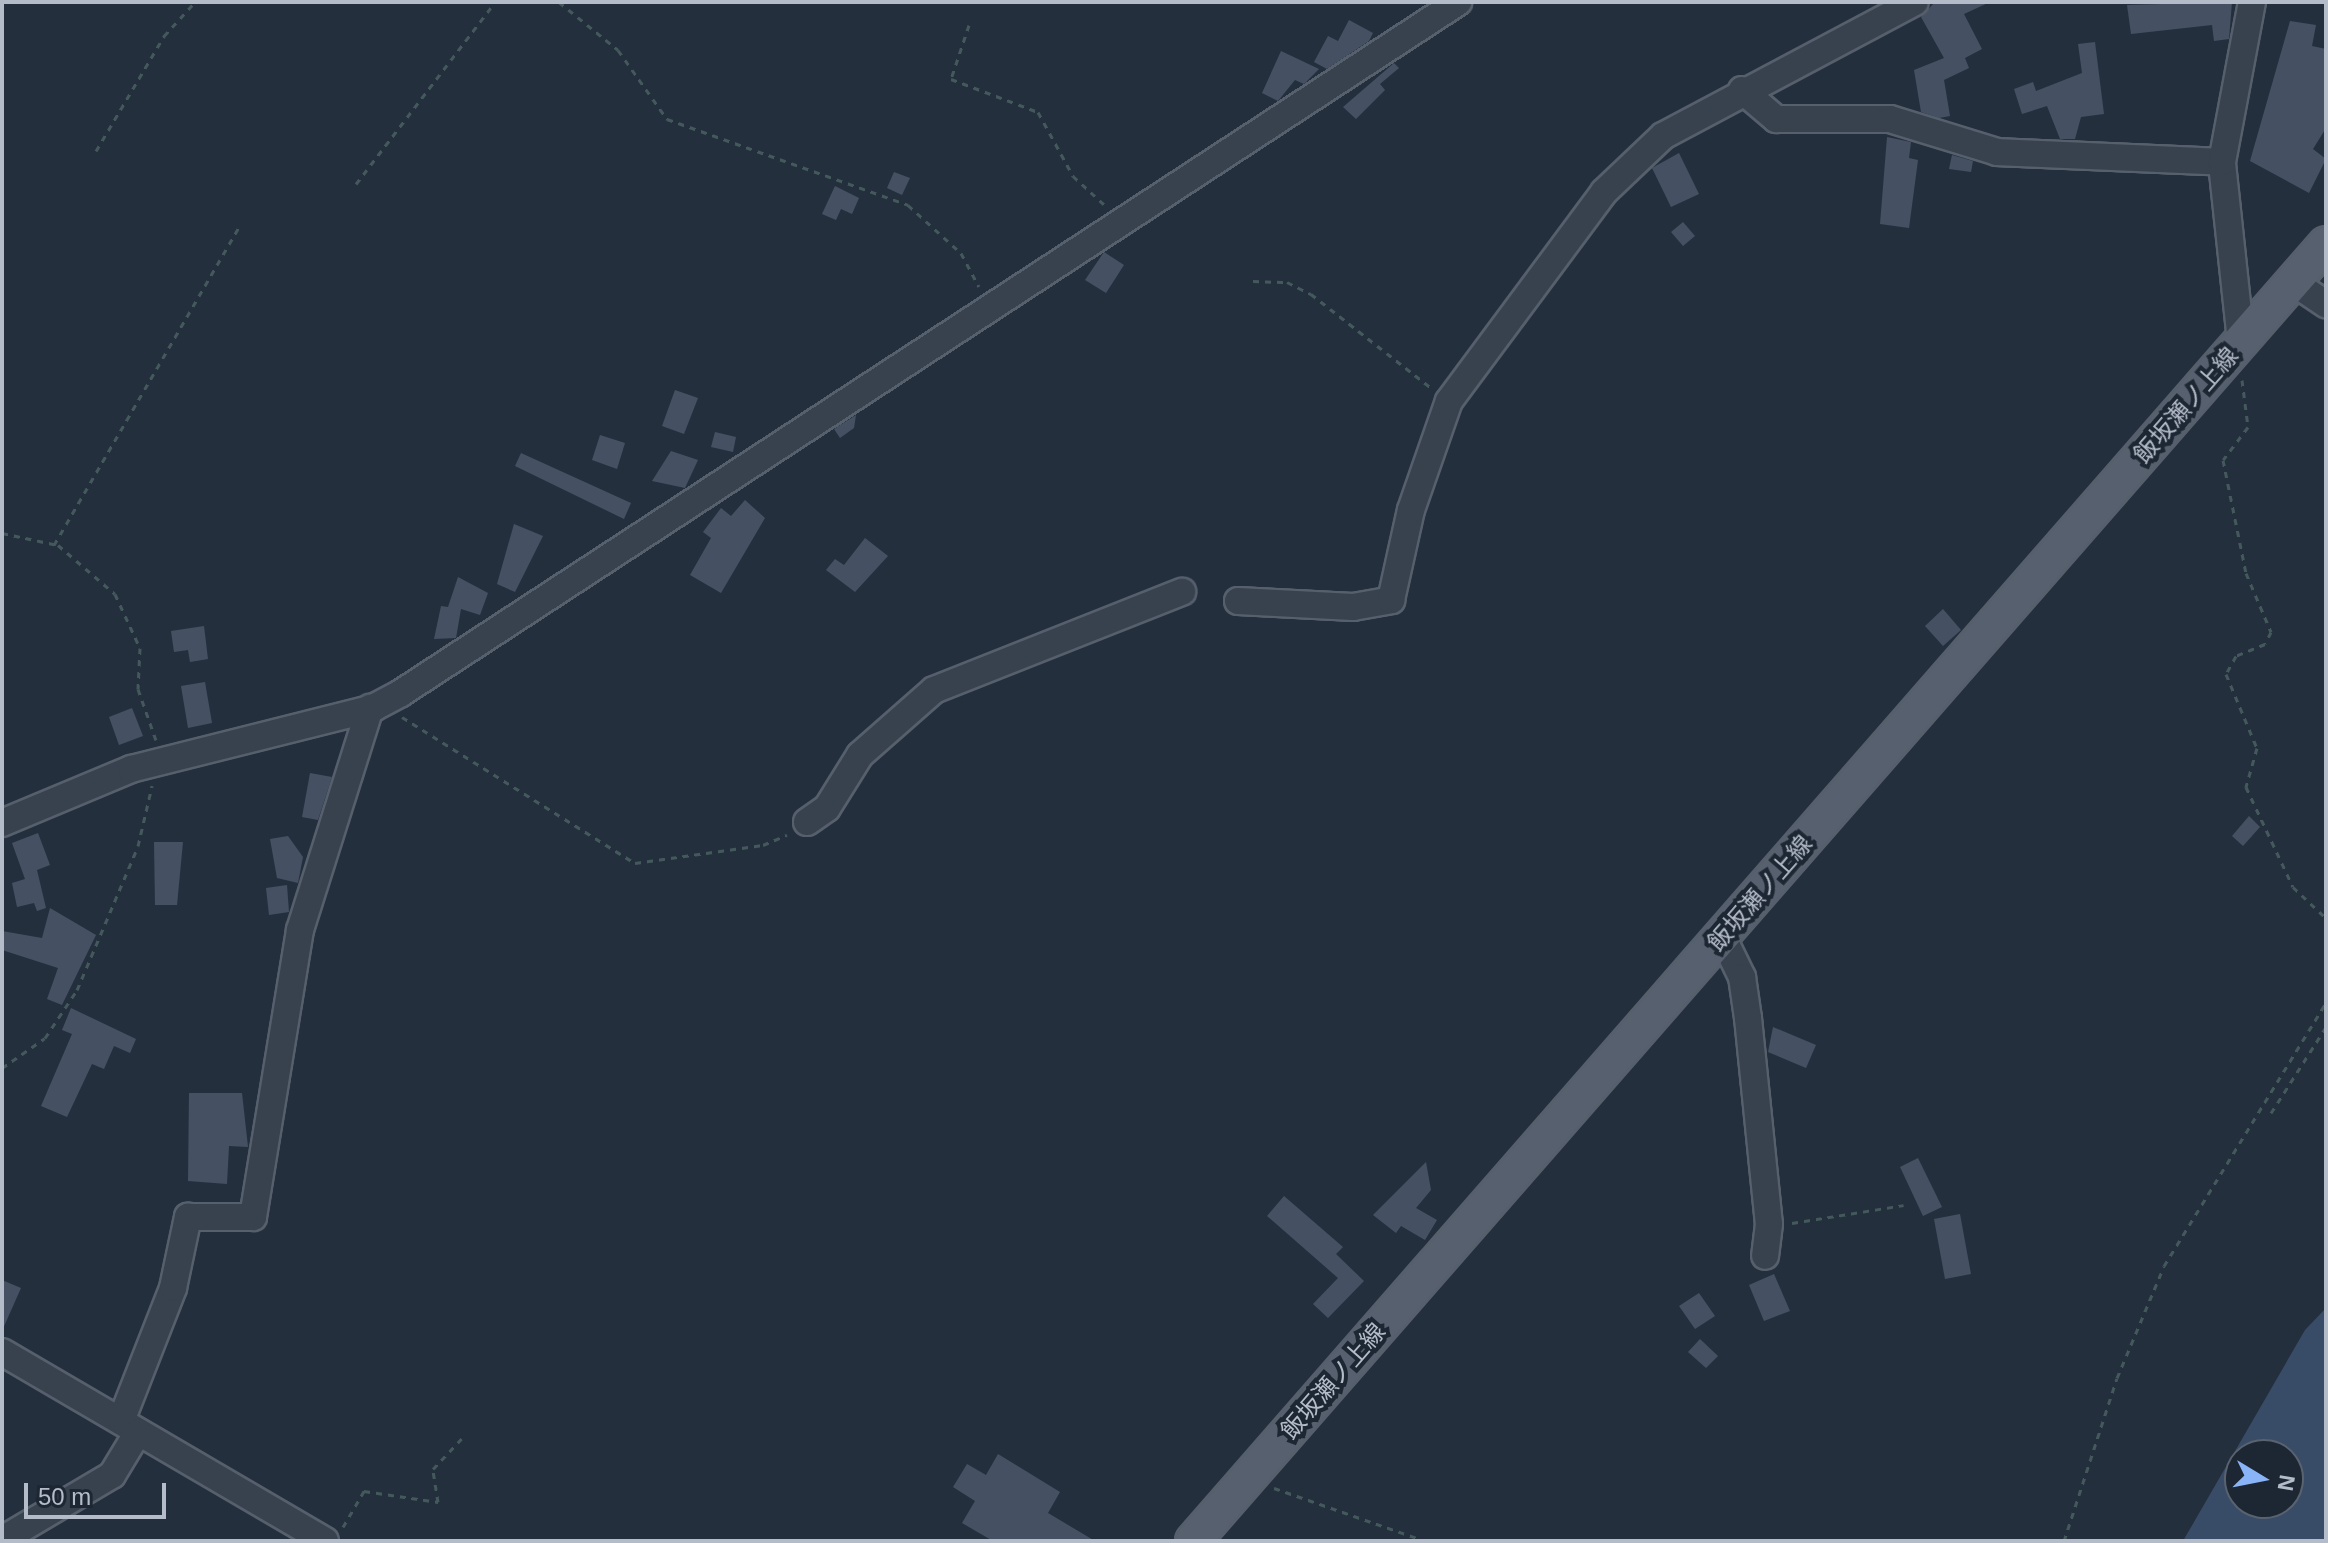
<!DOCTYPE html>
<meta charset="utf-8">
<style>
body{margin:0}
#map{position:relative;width:2328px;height:1543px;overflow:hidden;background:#242f3e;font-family:Helvetica,"Noto Sans JP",sans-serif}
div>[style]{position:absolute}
.water>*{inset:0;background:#394c67}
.building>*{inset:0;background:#455162}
.path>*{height:3px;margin-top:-1.5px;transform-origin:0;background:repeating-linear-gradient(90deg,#44595c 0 6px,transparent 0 12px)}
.roads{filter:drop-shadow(2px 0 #565f6c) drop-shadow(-2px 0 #565f6c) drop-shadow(0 2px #565f6c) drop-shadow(0 -2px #565f6c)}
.minor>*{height:26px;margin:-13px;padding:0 13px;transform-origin:13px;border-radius:13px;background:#38414e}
.major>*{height:34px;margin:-17px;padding:0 17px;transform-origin:17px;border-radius:17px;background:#56606e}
span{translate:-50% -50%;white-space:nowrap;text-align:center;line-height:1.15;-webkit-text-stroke:8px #1d2633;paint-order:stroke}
.street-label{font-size:24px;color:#b4bcc9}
.frame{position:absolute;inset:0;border:4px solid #b4bcc9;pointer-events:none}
.north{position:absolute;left:2224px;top:1439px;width:80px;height:80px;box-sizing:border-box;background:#1d2633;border:2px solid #59626f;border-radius:50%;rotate:100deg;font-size:22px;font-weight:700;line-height:32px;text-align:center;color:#b4bcc9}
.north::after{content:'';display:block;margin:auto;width:28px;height:36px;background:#8ab4f8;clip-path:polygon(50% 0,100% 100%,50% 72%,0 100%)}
.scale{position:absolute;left:24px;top:1483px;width:142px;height:36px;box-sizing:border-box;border:4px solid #b4bcc9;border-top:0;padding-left:10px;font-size:24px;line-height:28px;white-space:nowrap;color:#b4bcc9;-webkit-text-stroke:6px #1d2633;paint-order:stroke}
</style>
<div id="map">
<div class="water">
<i style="clip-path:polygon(evenodd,2326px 1308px,2326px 1541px,2183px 1541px,2305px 1330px,2326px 1308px,2240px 1455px,2288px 1455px,2288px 1503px,2240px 1503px,2240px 1455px)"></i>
</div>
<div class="building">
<i style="clip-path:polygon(1935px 2px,1990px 2px,1964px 14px,1982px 49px,1965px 58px,1969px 68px,1944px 80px,1950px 116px,1939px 118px,1921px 112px,1914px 70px,1944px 58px,1921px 17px)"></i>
<i style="clip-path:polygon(2232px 2px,2229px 39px,2214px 41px,2212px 25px,2131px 34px,2127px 5px)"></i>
<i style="clip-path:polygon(1349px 20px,1373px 33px,1369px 41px,1327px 69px,1314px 62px,1328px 36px,1338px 41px)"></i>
<i style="clip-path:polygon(2290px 21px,2316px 25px,2312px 46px,2326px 49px,2326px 128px,2313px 149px,2326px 159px,2309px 193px,2250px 161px)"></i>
<i style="clip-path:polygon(2095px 42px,2104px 114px,2081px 117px,2075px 139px,2060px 139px,2047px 106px,2022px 114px,2014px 89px,2033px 82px,2036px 91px,2082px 73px,2078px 44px)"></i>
<i style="clip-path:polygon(1281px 51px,1319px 69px,1304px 84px,1295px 80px,1278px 101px,1262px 93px)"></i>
<i style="clip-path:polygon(1394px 63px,1399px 68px,1380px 84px,1385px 90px,1356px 119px,1343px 107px)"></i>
<i style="clip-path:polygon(1887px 137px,1911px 142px,1909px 158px,1918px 160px,1909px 228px,1880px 224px)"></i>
<i style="clip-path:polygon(1679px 153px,1699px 194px,1671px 207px,1652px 168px)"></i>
<i style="clip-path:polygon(1952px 155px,1973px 161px,1971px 172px,1949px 169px)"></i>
<i style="clip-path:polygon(894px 172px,910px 178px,902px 195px,887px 188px)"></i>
<i style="clip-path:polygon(835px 186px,859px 198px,852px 214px,841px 209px,836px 220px,822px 214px)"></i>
<i style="clip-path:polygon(1683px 222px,1695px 236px,1683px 246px,1671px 232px)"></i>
<i style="clip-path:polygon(1104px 252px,1124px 265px,1106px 293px,1085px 280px)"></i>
<i style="clip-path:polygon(675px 390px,698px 398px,684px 434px,662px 426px)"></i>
<i style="clip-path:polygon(856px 415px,854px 428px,840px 438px,834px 429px)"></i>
<i style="clip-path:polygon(715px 432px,736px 437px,733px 452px,711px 447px)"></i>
<i style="clip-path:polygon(600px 435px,625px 443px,617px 469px,592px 460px)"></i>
<i style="clip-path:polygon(671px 451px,698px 460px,685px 488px,652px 481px)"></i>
<i style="clip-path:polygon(521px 453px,631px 503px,624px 519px,515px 466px)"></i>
<i style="clip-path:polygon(745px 500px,765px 518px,721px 593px,690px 575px,711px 538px,703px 532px,721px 508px,731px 516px)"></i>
<i style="clip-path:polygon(514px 524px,543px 536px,515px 592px,497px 584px)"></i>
<i style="clip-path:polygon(865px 538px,888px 556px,855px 592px,826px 570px,835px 559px,844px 565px)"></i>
<i style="clip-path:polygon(458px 577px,488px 593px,480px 615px,461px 609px,456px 638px,434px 639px,441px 606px,448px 607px)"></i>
<i style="clip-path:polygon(1943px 609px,1961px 630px,1943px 646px,1925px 626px)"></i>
<i style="clip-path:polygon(204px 626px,208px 659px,190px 662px,188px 650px,174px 652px,171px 631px)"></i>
<i style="clip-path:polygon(205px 682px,212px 723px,188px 728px,181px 686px)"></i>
<i style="clip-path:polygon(132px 708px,143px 736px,119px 745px,109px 717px)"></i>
<i style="clip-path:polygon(310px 773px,332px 777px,318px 820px,302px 817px)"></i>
<i style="clip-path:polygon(2249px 816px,2260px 827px,2243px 846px,2232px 836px)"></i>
<i style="clip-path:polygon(38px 833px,50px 865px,37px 870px,46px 908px,37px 911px,34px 903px,17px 907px,12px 883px,25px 879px,12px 843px)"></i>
<i style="clip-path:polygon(288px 836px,303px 857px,298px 883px,277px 878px,270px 839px)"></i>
<i style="clip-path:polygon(154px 842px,183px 842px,177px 905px,155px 905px)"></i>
<i style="clip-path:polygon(287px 885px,289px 912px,269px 915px,266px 888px)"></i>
<i style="clip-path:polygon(50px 908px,96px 935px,62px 1005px,47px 999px,58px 968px,2px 950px,2px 931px,42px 938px)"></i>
<i style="clip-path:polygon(71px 1008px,136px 1039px,130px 1053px,114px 1046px,104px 1069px,92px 1064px,67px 1117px,41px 1106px,72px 1034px,62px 1030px)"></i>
<i style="clip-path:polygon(1773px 1027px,1816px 1045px,1806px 1068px,1768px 1052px)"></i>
<i style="clip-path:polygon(189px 1093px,242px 1093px,248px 1147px,229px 1146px,227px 1184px,188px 1181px)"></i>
<i style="clip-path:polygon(1918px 1158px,1942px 1207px,1923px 1216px,1900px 1167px)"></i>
<i style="clip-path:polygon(1426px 1162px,1431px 1190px,1416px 1208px,1437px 1220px,1425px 1240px,1401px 1226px,1396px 1233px,1373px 1215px)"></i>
<i style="clip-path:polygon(1284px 1196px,1343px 1247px,1336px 1254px,1364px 1281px,1328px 1318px,1313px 1304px,1338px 1278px,1267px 1216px)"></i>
<i style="clip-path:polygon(1960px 1214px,1971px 1274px,1945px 1279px,1934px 1219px)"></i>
<i style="clip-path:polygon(1774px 1274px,1790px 1311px,1764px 1321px,1749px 1285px)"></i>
<i style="clip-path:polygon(2px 1280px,21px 1288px,2px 1331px)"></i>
<i style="clip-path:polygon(1699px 1293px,1715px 1316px,1695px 1329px,1679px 1306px)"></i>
<i style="clip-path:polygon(1700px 1339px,1718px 1356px,1706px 1368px,1688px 1352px)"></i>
<i style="clip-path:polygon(998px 1454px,1060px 1492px,1048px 1513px,1095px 1541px,993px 1541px,962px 1523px,975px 1501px,953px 1487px,967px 1464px,986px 1475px)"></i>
</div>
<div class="path">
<i style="left:559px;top:2px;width:76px;rotate:39.1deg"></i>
<i style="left:618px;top:50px;width:85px;rotate:54.6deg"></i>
<i style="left:667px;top:119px;width:256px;rotate:19.6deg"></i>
<i style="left:908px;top:205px;width:72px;rotate:42.2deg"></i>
<i style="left:961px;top:253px;width:38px;rotate:62deg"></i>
<i style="left:969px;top:25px;width:57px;rotate:108.4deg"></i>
<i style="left:951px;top:79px;width:93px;rotate:20.8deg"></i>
<i style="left:1038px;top:112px;width:73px;rotate:61.3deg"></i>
<i style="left:1073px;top:176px;width:46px;rotate:42.4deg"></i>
<i style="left:96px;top:151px;width:134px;rotate:-59.4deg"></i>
<i style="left:164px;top:36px;width:46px;rotate:-47.6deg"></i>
<i style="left:356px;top:184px;width:229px;rotate:-52.6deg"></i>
<i style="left:1253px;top:281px;width:34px;rotate:2deg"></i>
<i style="left:1287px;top:282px;width:27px;rotate:27deg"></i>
<i style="left:1311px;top:294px;width:151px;rotate:38deg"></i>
<i style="left:2242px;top:380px;width:47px;rotate:82.7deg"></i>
<i style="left:2248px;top:427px;width:41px;rotate:127.1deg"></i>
<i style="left:2223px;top:460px;width:115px;rotate:78.5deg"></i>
<i style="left:2246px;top:573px;width:64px;rotate:67deg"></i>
<i style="left:2271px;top:632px;width:13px;rotate:117deg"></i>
<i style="left:2265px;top:644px;width:31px;rotate:158deg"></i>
<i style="left:2236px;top:656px;width:21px;rotate:119deg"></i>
<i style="left:2226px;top:674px;width:80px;rotate:67.3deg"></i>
<i style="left:2257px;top:748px;width:41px;rotate:105.8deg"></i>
<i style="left:2246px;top:787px;width:110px;rotate:64.8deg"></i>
<i style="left:2293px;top:887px;width:45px;rotate:43.2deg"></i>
<i style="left:2px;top:533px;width:57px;rotate:12.1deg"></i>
<i style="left:58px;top:545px;width:75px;rotate:40.7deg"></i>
<i style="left:115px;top:594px;width:60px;rotate:65.2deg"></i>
<i style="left:140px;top:648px;width:41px;rotate:92.8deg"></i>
<i style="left:138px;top:689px;width:54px;rotate:70.6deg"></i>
<i style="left:54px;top:545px;width:369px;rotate:-59.8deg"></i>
<i style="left:402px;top:717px;width:275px;rotate:32.1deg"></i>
<i style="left:635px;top:863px;width:129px;rotate:-8deg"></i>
<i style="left:763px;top:845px;width:26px;rotate:-23deg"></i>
<i style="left:2px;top:1068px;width:52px;rotate:-34.9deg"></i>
<i style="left:45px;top:1038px;width:58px;rotate:-56.3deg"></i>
<i style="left:77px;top:990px;width:156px;rotate:-67deg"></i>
<i style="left:138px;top:846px;width:62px;rotate:-76.9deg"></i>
<i style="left:2271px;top:1113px;width:102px;rotate:-57.4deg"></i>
<i style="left:1792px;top:1223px;width:113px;rotate:-9.1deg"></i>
<i style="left:1274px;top:1488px;width:160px;rotate:19.3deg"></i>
<i style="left:343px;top:1527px;width:42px;rotate:-59.7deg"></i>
<i style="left:364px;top:1491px;width:75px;rotate:8.5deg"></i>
<i style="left:438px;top:1502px;width:33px;rotate:-99deg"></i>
<i style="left:433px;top:1469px;width:44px;rotate:-46.8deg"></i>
<i style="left:2064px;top:1541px;width:171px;rotate:-72deg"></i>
<i style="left:2117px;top:1378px;width:121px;rotate:-67.2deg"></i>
<i style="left:2164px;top:1266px;width:309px;rotate:-58.4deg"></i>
</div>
<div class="roads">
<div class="minor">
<i style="left:1742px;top:90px;width:45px;rotate:40.5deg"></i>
<i style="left:1776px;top:119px;width:114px"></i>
<i style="left:1890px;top:119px;width:112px;rotate:17.1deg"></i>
<i style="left:1997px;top:152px;width:225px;rotate:2.5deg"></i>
<i style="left:2293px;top:282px;width:40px;rotate:34deg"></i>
<i style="left:2241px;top:341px;width:180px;rotate:-96.1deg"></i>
<i style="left:2222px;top:162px;width:163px;rotate:-79.4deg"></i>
<i style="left:1238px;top:601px;width:115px;rotate:3deg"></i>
<i style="left:1353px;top:607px;width:39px;rotate:-10deg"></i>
<i style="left:1391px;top:600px;width:92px;rotate:-77.5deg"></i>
<i style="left:1411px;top:510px;width:115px;rotate:-70.8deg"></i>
<i style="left:1449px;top:401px;width:260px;rotate:-53.4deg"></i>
<i style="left:1604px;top:192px;width:81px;rotate:-43.5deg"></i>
<i style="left:1663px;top:136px;width:285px;rotate:-28deg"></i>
<i style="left:807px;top:822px;width:24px;rotate:-35deg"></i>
<i style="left:827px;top:808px;width:62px;rotate:-58.1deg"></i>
<i style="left:860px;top:755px;width:98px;rotate:-41.3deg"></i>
<i style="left:934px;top:690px;width:267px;rotate:-21.6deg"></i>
<i style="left:2px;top:823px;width:140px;rotate:-22.7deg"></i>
<i style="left:131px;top:769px;width:250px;rotate:-14.1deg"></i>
<i style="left:373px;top:708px;width:32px;rotate:-28deg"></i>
<i style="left:401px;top:693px;width:1263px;rotate:-33.17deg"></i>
<i style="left:1722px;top:936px;width:46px;rotate:64deg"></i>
<i style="left:1742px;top:977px;width:41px;rotate:81.7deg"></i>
<i style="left:1748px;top:1018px;width:207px;rotate:84.2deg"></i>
<i style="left:1769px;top:1224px;width:32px;rotate:97deg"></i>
<i style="left:2px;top:1352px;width:374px;rotate:30.3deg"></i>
<i style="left:121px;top:1421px;width:143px;rotate:-68.6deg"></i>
<i style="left:173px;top:1288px;width:73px;rotate:-78.1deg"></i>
<i style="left:188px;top:1217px;width:65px"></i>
<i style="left:253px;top:1217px;width:291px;rotate:-80.7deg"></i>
<i style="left:300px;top:930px;width:233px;rotate:-72.5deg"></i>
<i style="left:2px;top:1540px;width:128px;rotate:-30.6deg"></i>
<i style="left:112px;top:1475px;width:50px;rotate:-58.8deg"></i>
</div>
<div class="major">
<i style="left:1193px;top:1541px;width:1722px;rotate:-48.86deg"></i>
</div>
</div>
<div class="street-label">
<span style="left:2186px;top:405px;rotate:-49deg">飯坂瀬ノ上線</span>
<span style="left:1760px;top:893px;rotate:-49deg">飯坂瀬ノ上線</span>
<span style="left:1333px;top:1381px;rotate:-49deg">飯坂瀬ノ上線</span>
</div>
<div class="frame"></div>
<div class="north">N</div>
<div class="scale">50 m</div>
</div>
